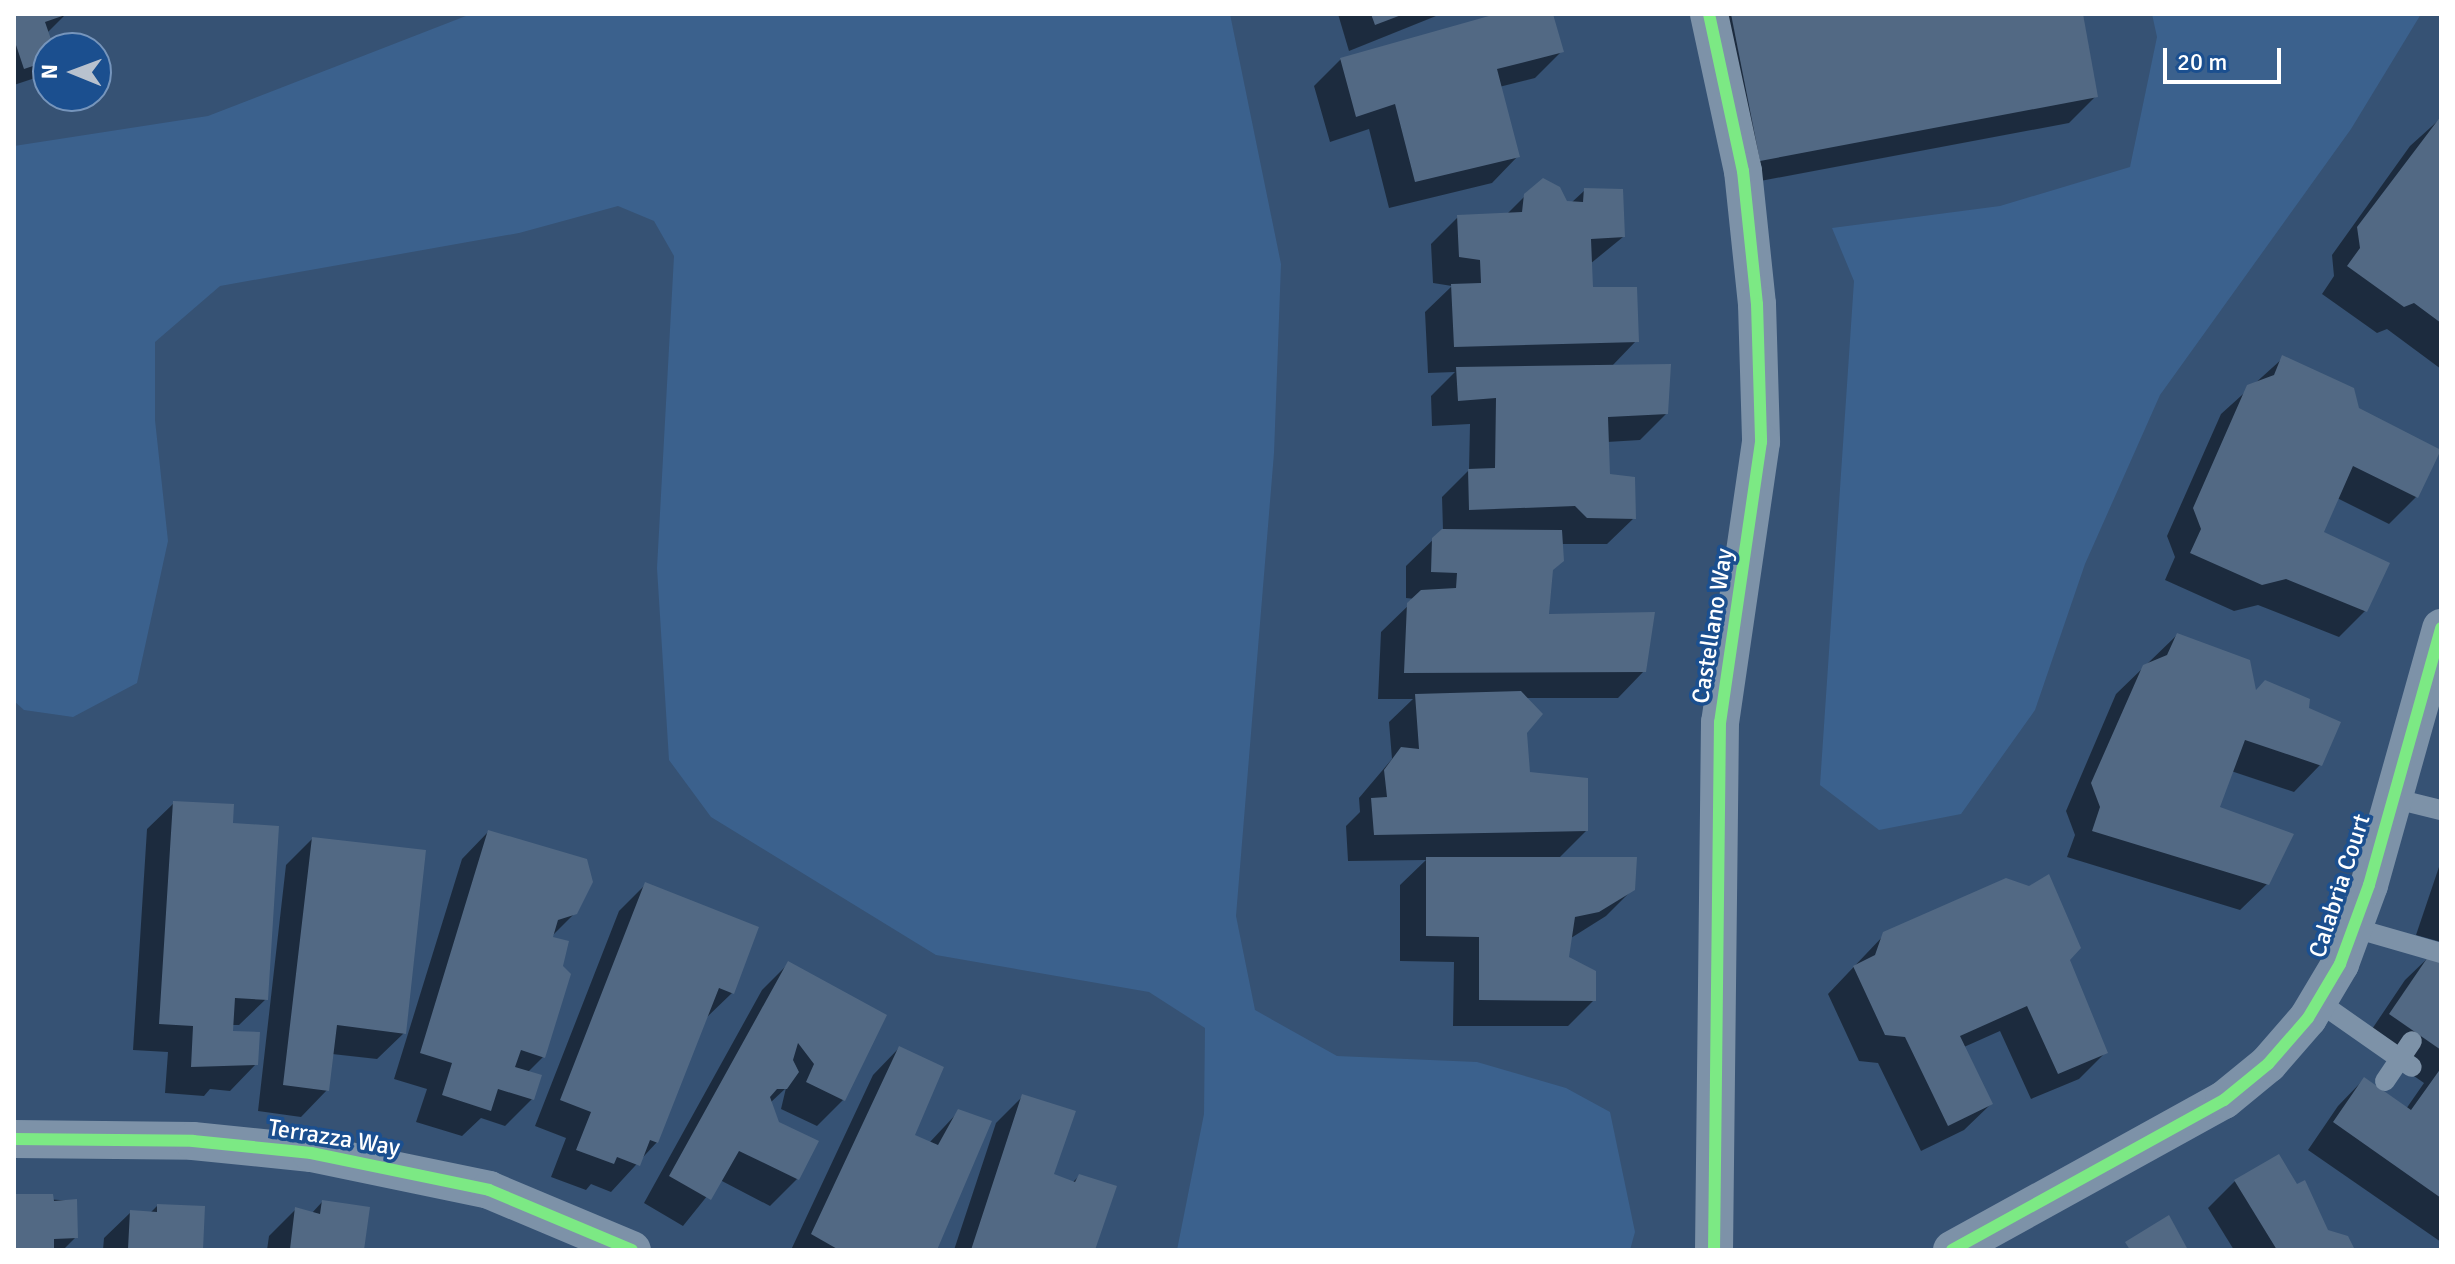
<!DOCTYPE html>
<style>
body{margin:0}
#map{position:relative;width:2455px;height:1264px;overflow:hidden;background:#365274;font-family:Signika,sans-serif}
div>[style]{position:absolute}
.water>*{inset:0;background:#3b618d}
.shadow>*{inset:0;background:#0007}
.building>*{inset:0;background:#526984}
.lane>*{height:20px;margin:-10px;padding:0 10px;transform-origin:10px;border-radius:10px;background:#7d92a8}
.street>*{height:38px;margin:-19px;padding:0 19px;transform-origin:19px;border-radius:19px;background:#7d92a8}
.cycleway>*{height:12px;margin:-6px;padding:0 6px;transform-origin:6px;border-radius:6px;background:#7ce984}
span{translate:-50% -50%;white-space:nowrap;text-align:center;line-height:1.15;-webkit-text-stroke:7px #1b4f8f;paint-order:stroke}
.street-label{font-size:24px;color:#fff}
.frame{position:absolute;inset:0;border:16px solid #fff;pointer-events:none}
.north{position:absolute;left:32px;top:32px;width:80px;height:80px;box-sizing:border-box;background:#1b4f8f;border:2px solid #7695bc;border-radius:50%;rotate:271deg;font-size:22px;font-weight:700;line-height:32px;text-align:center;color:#fff}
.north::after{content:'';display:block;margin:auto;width:28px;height:36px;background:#b9c2ce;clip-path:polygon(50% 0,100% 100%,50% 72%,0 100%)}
.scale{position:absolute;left:2163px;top:48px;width:118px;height:36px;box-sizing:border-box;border:4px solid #fff;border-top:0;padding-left:10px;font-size:24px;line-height:28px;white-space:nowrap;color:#fff;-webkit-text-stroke:6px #1b4f8f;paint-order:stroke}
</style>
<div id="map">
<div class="water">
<i style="clip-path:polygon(471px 14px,1230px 14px,1281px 264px,1274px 453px,1236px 916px,1255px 1010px,1337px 1056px,1477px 1062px,1566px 1088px,1610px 1112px,1635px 1232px,1630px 1250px,1177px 1250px,1204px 1114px,1205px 1028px,1149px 992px,936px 955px,711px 817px,669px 760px,657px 568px,674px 256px,654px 221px,618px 206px,519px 233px,220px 286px,155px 342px,155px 420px,168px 541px,137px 683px,73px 717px,24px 710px,14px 701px,14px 146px,208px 116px)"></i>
<i style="clip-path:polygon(2152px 14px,2421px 14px,2351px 129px,2160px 395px,2085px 564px,2035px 710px,1961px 814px,1879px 830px,1820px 785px,1854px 281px,1832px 228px,2000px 206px,2130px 167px,2157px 37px)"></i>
</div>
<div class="shadow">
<i style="clip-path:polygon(14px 14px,66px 14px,47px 33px,52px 48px,48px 48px,48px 65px,35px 78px,14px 85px)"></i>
<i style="clip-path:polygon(1338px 14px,1441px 14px,1349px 51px)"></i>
<i style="clip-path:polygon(1503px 14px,1551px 14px,1561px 52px,1535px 78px,1499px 87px,1518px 156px,1492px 183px,1389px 208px,1369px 129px,1330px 142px,1314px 86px,1341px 59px)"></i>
<i style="clip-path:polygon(1714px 14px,2081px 14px,2096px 96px,2069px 123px,1734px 186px)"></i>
<i style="clip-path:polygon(2441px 118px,2441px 369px,2387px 329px,2377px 333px,2322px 294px,2334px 276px,2332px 255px,2410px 146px)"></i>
<i style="clip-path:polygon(1585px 190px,1623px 237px,1590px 264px,1591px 289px,1636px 341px,1611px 367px,1666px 414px,1640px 440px,1607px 442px,1608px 475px,1634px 518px,1607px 544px,1561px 544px,1551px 570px,1546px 616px,1644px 671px,1618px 698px,1526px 698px,1525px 732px,1528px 774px,1586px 831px,1558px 859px,1633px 889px,1606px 916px,1571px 938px,1566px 959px,1594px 1000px,1568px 1026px,1453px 1026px,1454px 962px,1400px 961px,1400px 885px,1426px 860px,1348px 861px,1346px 826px,1360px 812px,1359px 798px,1392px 759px,1389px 722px,1413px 699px,1378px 699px,1381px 632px,1415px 599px,1406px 598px,1406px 566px,1443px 530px,1442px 497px,1469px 470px,1470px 424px,1432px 426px,1431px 396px,1455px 372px,1428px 373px,1425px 312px,1452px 286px,1433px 283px,1431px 244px,1458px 217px,1506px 215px,1525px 196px,1571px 203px)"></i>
<i style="clip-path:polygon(2283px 358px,2358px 410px,2440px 452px,2416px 497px,2389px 524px,2337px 498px,2322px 533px,2365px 611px,2339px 637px,2258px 605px,2234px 611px,2165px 580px,2175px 557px,2167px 536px,2221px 414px)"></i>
<i style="clip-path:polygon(2177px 635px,2255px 693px,2307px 709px,2320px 765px,2294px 792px,2231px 771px,2217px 808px,2267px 884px,2240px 910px,2067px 857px,2075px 835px,2066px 811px,2116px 694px)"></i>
<i style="clip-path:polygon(174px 803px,231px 825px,266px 999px,239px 1025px,231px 1025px,231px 1033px,256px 1064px,230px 1091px,210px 1089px,204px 1096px,165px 1093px,168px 1052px,133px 1050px,147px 829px)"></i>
<i style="clip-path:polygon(488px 832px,575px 913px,550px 938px,543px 1057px,527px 1073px,532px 1099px,505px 1126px,481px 1118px,462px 1136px,416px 1122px,427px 1089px,394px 1079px,462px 859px)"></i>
<i style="clip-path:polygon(312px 839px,404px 1033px,377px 1059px,332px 1054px,327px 1090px,301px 1117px,258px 1111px,286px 865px)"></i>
<i style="clip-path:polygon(2441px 861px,2441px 942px,2416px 935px)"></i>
<i style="clip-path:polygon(645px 885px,732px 993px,705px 1019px,657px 1142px,611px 1192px,591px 1184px,586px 1190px,551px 1177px,566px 1138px,535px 1126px,619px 911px)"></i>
<i style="clip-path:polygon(1885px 934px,2068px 960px,2106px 1052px,2079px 1079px,2031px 1099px,2000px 1031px,1964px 1047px,1991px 1104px,1964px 1130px,1921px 1151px,1878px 1063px,1859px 1061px,1828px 994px)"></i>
<i style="clip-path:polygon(2432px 954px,2441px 960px,2441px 1242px,2308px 1150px,2338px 1106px,2364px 1079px,2406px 1109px,2424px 1083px,2364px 1041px,2405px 980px)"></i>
<i style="clip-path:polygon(788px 964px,843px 1100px,817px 1126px,781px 1109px,786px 1088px,770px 1103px,778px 1123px,816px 1142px,797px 1179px,770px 1206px,720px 1180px,683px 1226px,644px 1203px,762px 990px)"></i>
<i style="clip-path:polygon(899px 1048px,912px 1136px,929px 1143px,959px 1111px,934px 1250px,791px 1250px,873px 1075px)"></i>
<i style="clip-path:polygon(1023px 1096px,1051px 1176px,1072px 1183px,1079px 1176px,1095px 1250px,954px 1250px,996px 1123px)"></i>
<i style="clip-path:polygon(2235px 1181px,2327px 1232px,2353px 1250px,2234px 1250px,2208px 1208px)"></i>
<i style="clip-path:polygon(14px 1197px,75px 1201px,76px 1237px,63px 1250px,14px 1250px)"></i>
<i style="clip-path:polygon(322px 1202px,368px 1209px,362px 1250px,267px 1250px,269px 1236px,295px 1210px,311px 1214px)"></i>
<i style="clip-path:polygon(157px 1206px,200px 1250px,209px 1250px,103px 1250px,104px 1238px,131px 1212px,150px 1213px)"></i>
</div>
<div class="building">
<i style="clip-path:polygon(14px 14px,68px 14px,45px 22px,54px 48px,48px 48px,48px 61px,24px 69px,14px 39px)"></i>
<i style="clip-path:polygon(1371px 14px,1404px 14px,1375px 25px)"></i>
<i style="clip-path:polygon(1496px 14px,1553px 14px,1564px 52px,1497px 69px,1520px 157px,1415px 182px,1395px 104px,1356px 117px,1340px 58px)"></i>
<i style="clip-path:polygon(1731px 14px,2083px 14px,2098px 97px,1760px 161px)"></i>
<i style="clip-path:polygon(2441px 116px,2441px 323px,2414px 303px,2404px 307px,2347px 266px,2360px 248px,2357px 227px)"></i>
<i style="clip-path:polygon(1543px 178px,1560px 187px,1567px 201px,1583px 202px,1584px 188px,1623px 189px,1625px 237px,1591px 239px,1593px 287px,1637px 287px,1639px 342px,1454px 347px,1451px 284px,1481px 283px,1480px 260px,1459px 257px,1457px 215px,1522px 212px,1524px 194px)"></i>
<i style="clip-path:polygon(2282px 355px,2354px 388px,2359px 408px,2441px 450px,2418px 498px,2353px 466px,2324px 532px,2390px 563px,2367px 612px,2286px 579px,2262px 585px,2190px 553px,2201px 529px,2193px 508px,2247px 385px,2274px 375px)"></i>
<i style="clip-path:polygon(1671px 364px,1668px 414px,1608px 417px,1610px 474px,1635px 477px,1636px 519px,1587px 518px,1575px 506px,1469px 510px,1468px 469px,1495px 468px,1496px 398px,1458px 401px,1456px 367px)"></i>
<i style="clip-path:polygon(1442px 529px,1562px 530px,1564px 561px,1553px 570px,1549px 614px,1655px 612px,1646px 672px,1404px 673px,1407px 603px,1421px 590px,1456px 588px,1457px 573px,1431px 572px,1432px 538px)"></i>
<i style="clip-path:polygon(2177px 633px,2250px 660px,2256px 690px,2265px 680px,2310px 699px,2309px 708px,2341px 722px,2322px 766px,2245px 740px,2220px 807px,2294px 834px,2269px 885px,2092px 831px,2100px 807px,2091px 783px,2143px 665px,2167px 655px)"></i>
<i style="clip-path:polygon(1521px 691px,1543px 714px,1527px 733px,1530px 772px,1588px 778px,1588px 831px,1374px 835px,1371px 798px,1387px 797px,1384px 770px,1401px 747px,1419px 749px,1415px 694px)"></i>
<i style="clip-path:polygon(173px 801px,234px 804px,233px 823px,279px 826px,268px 1000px,235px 998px,233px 1031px,260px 1032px,258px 1065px,191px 1067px,193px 1026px,159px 1024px)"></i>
<i style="clip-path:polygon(488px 830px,587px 859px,593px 882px,577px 914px,558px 920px,553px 937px,569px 941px,563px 966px,571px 974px,545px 1058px,521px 1050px,515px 1067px,542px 1075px,534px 1100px,498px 1089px,491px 1111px,442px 1095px,452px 1063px,420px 1053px)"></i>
<i style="clip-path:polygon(312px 837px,426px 850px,406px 1034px,337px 1025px,329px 1091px,283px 1085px)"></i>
<i style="clip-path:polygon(1426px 857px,1637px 857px,1635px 890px,1599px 912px,1575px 917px,1569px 957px,1596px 971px,1596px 1001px,1479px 1000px,1479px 937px,1426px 936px)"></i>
<i style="clip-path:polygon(2049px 874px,2081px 948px,2070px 960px,2108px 1053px,2058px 1074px,2027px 1006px,1960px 1036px,1993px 1104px,1948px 1126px,1905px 1037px,1885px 1035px,1853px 966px,1875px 955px,1883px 932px,2006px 878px,2029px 886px)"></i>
<i style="clip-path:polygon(645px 882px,759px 927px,734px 994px,719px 988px,658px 1143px,650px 1140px,640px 1166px,617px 1157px,614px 1164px,576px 1150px,591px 1112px,560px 1100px)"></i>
<i style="clip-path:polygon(2432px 951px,2441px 958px,2441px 1050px,2389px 1014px)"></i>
<i style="clip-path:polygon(788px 961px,887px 1015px,845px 1101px,806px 1082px,814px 1064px,798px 1043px,793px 1060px,799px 1072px,787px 1089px,777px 1089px,770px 1097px,779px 1122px,819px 1141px,799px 1180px,739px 1151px,711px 1200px,669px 1176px)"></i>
<i style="clip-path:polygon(899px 1046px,944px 1067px,915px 1135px,938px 1145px,958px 1109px,992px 1121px,937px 1250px,839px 1250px,811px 1234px)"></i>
<i style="clip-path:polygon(2441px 1068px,2441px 1198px,2333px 1122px,2364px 1077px,2411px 1110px)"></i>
<i style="clip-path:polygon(1022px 1094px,1076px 1111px,1054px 1174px,1075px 1182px,1079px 1174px,1117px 1186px,1095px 1250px,971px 1250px)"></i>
<i style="clip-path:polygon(2279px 1154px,2297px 1184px,2305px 1180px,2328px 1230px,2348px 1236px,2355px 1250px,2277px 1250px,2234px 1180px)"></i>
<i style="clip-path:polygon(14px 1194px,53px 1194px,54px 1201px,77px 1199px,78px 1238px,54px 1239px,54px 1250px,14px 1250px)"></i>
<i style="clip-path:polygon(322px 1200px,370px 1207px,364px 1250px,290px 1249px,295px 1207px,320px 1214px)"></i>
<i style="clip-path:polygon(157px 1204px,205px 1206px,203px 1250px,128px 1249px,130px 1210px,157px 1212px)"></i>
<i style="clip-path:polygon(2169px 1215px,2188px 1250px,2130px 1250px,2125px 1242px)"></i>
</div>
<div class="lane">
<i style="left:2392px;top:798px;width:50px;rotate:13.8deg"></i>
<i style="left:2354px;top:928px;width:91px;rotate:16deg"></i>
<i style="left:2319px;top:1002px;width:113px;rotate:35deg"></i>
<i style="left:2385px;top:1081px;width:48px;rotate:-56deg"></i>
</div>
<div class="street">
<i style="left:1709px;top:14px;width:161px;rotate:77.8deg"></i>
<i style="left:1743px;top:171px;width:134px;rotate:84deg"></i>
<i style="left:1757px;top:304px;width:138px;rotate:88.3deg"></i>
<i style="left:1761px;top:442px;width:283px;rotate:98.3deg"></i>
<i style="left:1720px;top:722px;width:528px;rotate:90.65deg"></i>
<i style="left:14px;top:1139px;width:179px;rotate:0.6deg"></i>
<i style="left:193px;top:1141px;width:119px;rotate:5.8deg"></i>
<i style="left:311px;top:1153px;width:182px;rotate:11.7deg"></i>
<i style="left:489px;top:1190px;width:155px;rotate:22.8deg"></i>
<i style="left:1952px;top:1250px;width:311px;rotate:-28.9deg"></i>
<i style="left:2224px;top:1100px;width:57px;rotate:-39.3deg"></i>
<i style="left:2268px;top:1064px;width:61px;rotate:-49deg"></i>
<i style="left:2308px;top:1018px;width:63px;rotate:-59.3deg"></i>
<i style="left:2340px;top:964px;width:84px;rotate:-69.8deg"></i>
<i style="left:2369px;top:885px;width:267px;rotate:-74.3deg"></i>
</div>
<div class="cycleway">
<i style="left:1709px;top:14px;width:161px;rotate:77.8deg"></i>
<i style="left:1743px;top:171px;width:134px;rotate:84deg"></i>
<i style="left:1757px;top:304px;width:138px;rotate:88.3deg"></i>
<i style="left:1761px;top:442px;width:283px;rotate:98.3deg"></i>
<i style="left:1720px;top:722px;width:528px;rotate:90.65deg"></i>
<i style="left:14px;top:1139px;width:179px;rotate:0.6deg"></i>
<i style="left:193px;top:1141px;width:119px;rotate:5.8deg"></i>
<i style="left:311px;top:1153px;width:182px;rotate:11.7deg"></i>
<i style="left:489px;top:1190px;width:155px;rotate:22.8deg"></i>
<i style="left:1952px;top:1250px;width:311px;rotate:-28.9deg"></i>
<i style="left:2224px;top:1100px;width:57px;rotate:-39.3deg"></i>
<i style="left:2268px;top:1064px;width:61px;rotate:-49deg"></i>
<i style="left:2308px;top:1018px;width:63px;rotate:-59.3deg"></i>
<i style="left:2340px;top:964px;width:84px;rotate:-69.8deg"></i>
<i style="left:2369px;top:885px;width:267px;rotate:-74.3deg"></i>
</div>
<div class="street-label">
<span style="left:1713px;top:626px;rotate:-81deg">Castellano Way</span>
<span style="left:2340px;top:886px;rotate:-72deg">Calabria Court</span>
<span style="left:334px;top:1138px;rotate:9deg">Terrazza Way</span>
</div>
<div class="frame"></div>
<div class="north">N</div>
<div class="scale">20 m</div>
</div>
